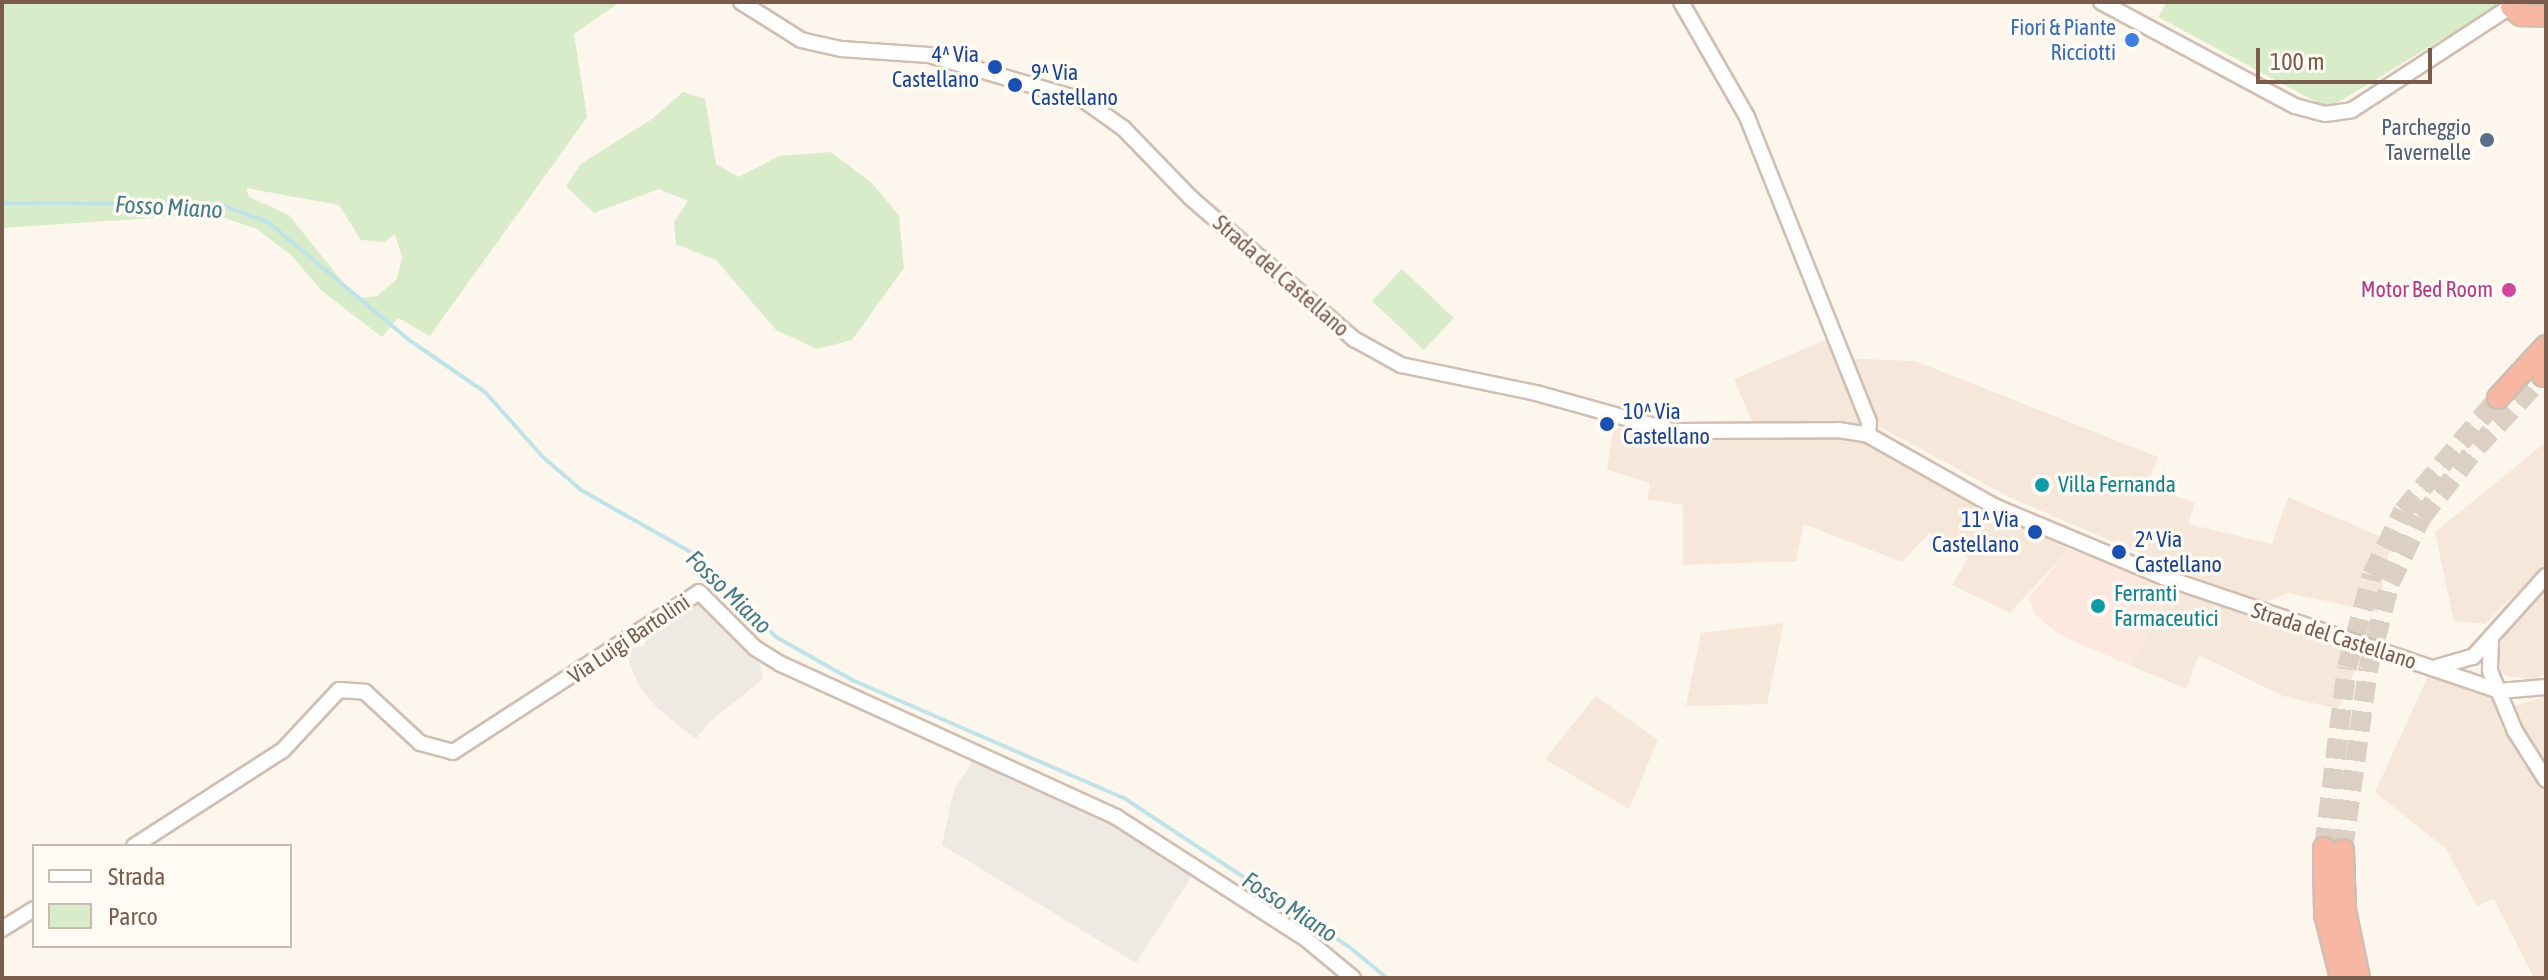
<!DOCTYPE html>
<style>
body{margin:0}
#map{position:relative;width:2548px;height:980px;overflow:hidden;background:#fdf6ec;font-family:"Asap Condensed",sans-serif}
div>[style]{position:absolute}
.residential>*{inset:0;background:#f5e8da}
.commercial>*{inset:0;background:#fde8e0}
.industrial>*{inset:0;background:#efe9e4}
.green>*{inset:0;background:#d8ecc9}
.stream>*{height:4px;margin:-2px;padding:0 2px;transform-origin:2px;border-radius:2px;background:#bfe3e8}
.highway-tunnel>*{height:20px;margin-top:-10px;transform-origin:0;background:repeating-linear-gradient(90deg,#dcd0c4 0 20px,transparent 0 30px)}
.roads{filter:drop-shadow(2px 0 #d1beb0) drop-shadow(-2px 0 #d1beb0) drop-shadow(0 2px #d1beb0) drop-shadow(0 -2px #d1beb0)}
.minor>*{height:14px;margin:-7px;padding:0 7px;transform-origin:7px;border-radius:7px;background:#fff}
.highway>*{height:20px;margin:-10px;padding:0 10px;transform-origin:10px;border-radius:10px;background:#f7b7a3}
.dots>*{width:22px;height:22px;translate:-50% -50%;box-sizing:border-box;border:4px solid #fffaf3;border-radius:50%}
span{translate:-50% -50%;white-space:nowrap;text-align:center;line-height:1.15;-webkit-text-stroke:7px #fffaf3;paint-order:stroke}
.shop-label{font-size:22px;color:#366cbe}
.right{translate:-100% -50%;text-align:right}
.transit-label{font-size:22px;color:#164399}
.left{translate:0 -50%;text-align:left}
.service-label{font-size:22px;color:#4e5e75}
.street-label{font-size:22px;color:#7a5c4d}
.hotel-label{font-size:22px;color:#b23c85}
.culture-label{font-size:22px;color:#0d838f}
.water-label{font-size:24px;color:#437c86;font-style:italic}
.frame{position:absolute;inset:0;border:4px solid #7a5c4d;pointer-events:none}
.legend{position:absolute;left:32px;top:844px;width:260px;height:104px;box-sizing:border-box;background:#fffaf3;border:2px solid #cabbb1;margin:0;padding:10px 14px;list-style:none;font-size:24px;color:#7a5c4d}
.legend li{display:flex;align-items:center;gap:16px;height:40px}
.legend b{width:40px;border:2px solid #cabbb1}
.scale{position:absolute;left:2256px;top:48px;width:176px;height:36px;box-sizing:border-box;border:4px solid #7a5c4d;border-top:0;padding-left:10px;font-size:24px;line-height:28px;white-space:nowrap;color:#7a5c4d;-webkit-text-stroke:6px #fffaf3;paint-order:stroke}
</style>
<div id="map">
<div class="residential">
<i style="clip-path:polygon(1829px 338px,1838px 358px,1915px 361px,2158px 457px,2147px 486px,2195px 503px,2188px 524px,2272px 544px,2288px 497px,2391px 541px,2377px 612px,2288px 593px,2259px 605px,2007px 496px,1877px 425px,1754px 427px,1734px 379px)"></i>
<i style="clip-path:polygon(1614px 426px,1660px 434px,1825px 437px,1870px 444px,1989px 512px,2069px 549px,2010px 613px,1952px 585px,1968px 558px,1929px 533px,1902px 562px,1804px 524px,1796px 561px,1683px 565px,1683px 505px,1647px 499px,1650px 483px,1607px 470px)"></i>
<i style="clip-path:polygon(2546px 442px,2546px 565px,2485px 624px,2454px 621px,2435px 532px)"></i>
<i style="clip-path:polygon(2176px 588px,2362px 654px,2338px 709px,2283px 696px,2199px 655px,2186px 689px,2129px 665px)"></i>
<i style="clip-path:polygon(2546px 589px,2546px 674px,2533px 679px,2506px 676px,2494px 663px,2496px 645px)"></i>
<i style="clip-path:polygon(1784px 623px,1767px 704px,1686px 706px,1701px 633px)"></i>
<i style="clip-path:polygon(2428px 676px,2496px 700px,2546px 789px,2546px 978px,2534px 978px,2494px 899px,2477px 906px,2446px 849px,2375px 792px)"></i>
<i style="clip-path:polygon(1596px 696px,1658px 740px,1629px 809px,1545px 759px)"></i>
<i style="clip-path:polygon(2546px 696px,2546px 774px,2517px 734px,2511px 707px)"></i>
</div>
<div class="commercial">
<i style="clip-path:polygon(2069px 549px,2176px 588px,2129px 665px,2058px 634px,2034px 613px,2029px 597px)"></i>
</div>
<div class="industrial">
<i style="clip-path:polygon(701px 603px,759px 661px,763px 679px,708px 723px,696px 739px,657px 708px,639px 686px,624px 649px,644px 646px,648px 632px,688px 605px)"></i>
<i style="clip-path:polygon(974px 759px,1110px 821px,1192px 876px,1136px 963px,942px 845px,954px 790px)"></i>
</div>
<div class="green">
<i style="clip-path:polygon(evenodd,2px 2px,620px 2px,574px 34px,587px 117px,430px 336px,398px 318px,382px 337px,322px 291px,291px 255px,257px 229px,225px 218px,199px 215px,2px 228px,2px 2px,246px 188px,339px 205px,361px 240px,384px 242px,395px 234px,402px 257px,397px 279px,377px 296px,362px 298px,345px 285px,289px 215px,249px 197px,246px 188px)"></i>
<i style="clip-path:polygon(2167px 2px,2503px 2px,2337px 103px,2324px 106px,2158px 17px)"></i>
<i style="clip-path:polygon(683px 92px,705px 99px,716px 164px,739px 177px,779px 156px,831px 152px,873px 184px,899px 216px,904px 268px,852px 340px,817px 349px,776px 330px,716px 260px,676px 244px,674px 222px,688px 201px,659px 189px,594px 213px,566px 186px,581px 164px,652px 119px)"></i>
<i style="clip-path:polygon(1402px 269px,1454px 318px,1424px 350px,1372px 301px)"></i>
</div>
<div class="stream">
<i style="left:2px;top:203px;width:217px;rotate:0.3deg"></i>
<i style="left:219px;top:204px;width:52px;rotate:20.2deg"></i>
<i style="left:268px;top:222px;width:184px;rotate:39.9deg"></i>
<i style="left:409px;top:340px;width:92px;rotate:34.4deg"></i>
<i style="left:485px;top:392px;width:87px;rotate:48.3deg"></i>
<i style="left:543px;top:457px;width:50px;rotate:41deg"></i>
<i style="left:581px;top:490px;width:132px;rotate:29.5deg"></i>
<i style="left:696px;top:555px;width:115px;rotate:45.7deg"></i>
<i style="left:776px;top:637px;width:87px;rotate:29.5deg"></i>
<i style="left:852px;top:680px;width:296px;rotate:23.5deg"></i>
<i style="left:1124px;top:798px;width:268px;rotate:33.5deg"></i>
<i style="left:1348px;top:946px;width:50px;rotate:39.4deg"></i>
</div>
<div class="highway-tunnel">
<i style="left:2324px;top:848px;width:182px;rotate:-82.8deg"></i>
<i style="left:2347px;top:667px;width:95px;rotate:-74.8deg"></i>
<i style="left:2372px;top:575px;width:71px;rotate:-64.2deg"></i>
<i style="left:2403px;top:511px;width:148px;rotate:-49.9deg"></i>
<i style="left:2343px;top:850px;width:183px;rotate:-82.1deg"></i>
<i style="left:2368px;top:669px;width:89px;rotate:-75.7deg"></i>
<i style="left:2390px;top:583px;width:72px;rotate:-64.5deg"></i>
<i style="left:2421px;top:518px;width:90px;rotate:-51.7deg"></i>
<i style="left:2477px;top:447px;width:97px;rotate:-47.1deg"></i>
</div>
<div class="roads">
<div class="minor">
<i style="left:741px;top:2px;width:71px;rotate:32.3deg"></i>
<i style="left:801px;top:40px;width:41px;rotate:12.7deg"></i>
<i style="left:841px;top:49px;width:88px;rotate:3.9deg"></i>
<i style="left:929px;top:55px;width:163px;rotate:16.4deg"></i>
<i style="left:1085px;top:101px;width:47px;rotate:35.4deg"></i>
<i style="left:1123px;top:128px;width:98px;rotate:45.8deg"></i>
<i style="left:1191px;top:198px;width:216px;rotate:40.9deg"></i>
<i style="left:1354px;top:339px;width:54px;rotate:29deg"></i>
<i style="left:1401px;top:365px;width:138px;rotate:11.7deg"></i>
<i style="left:1536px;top:393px;width:142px;rotate:15.5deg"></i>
<i style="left:1673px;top:431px;width:165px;rotate:-0.3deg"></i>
<i style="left:1838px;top:430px;width:30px;rotate:9deg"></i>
<i style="left:1868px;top:435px;width:147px;rotate:29.4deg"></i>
<i style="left:1996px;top:507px;width:181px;rotate:22.7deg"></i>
<i style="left:2163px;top:577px;width:355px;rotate:18.7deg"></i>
<i style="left:2499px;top:691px;width:47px;rotate:-4.9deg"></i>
<i style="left:1681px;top:2px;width:133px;rotate:60.1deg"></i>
<i style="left:1747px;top:117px;width:328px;rotate:68.2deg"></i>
<i style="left:1869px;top:422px;width:13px;rotate:94deg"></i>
<i style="left:2101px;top:2px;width:220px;rotate:28.2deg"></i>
<i style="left:2295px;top:106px;width:31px;rotate:15deg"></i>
<i style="left:2325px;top:114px;width:27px;rotate:-8deg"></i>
<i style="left:2352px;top:110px;width:196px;rotate:-33.1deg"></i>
<i style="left:2491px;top:638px;width:33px;rotate:92deg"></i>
<i style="left:2490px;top:671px;width:65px;rotate:67.4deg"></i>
<i style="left:2515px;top:731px;width:58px;rotate:57.7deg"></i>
<i style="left:2437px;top:667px;width:37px;rotate:-16deg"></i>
<i style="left:2473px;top:657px;width:109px;rotate:-48deg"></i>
<i style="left:134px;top:846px;width:177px;rotate:-32.8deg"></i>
<i style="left:283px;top:750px;width:82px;rotate:-47deg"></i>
<i style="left:339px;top:690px;width:26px;rotate:4deg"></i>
<i style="left:365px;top:692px;width:75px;rotate:42.8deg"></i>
<i style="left:420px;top:743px;width:34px;rotate:15deg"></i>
<i style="left:453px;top:752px;width:293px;rotate:-33deg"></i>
<i style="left:699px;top:592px;width:79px;rotate:45deg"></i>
<i style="left:755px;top:648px;width:31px;rotate:32deg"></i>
<i style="left:781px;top:664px;width:368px;rotate:24.5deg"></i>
<i style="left:1116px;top:817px;width:226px;rotate:32.7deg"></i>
<i style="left:1306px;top:939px;width:61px;rotate:39.7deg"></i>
<i style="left:2px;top:929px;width:38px;rotate:-32deg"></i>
</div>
<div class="highway">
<i style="left:2511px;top:7px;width:13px;rotate:39deg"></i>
<i style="left:2521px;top:15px;width:25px;rotate:2deg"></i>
<i style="left:2543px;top:376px;width:4px;rotate:-45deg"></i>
<i style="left:2498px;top:398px;width:71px;rotate:-47.3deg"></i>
<i style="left:2324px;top:848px;width:66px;rotate:89.1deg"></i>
<i style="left:2325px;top:914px;width:66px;rotate:76deg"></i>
<i style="left:2343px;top:850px;width:60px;rotate:88.1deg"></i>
<i style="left:2345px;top:910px;width:69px;rotate:78.4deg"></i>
</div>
</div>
<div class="dots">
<i style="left:2132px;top:40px;background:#3f7fe0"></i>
<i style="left:995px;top:67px;background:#1a4fb4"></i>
<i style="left:1015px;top:85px;background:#1a4fb4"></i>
<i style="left:2487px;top:140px;background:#5c6f8a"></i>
<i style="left:2509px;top:290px;background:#d1479c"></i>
<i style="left:1607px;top:424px;background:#1a4fb4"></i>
<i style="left:2042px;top:485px;background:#0f9aa8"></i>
<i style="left:2035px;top:532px;background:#1a4fb4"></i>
<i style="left:2119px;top:552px;background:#1a4fb4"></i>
<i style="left:2098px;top:606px;background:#0f9aa8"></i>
</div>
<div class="shop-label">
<span class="right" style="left:2116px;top:40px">Fiori &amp; Piante<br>Ricciotti</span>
</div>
<div class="transit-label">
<span class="right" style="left:979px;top:67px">4^ Via<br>Castellano</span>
<span class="left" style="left:1031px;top:85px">9^ Via<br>Castellano</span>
<span class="left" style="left:1623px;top:424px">10^ Via<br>Castellano</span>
<span class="right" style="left:2019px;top:532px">11^ Via<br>Castellano</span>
<span class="left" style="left:2135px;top:552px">2^ Via<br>Castellano</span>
</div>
<div class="service-label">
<span class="right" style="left:2471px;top:140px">Parcheggio<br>Tavernelle</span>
</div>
<div class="street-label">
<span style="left:1281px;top:276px;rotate:41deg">Strada del Castellano</span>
<span style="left:2334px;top:636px;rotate:18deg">Strada del Castellano</span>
<span style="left:629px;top:639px;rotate:-34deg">Via Luigi Bartolini</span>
</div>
<div class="hotel-label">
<span class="right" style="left:2493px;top:290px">Motor Bed Room</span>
</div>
<div class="culture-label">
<span class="left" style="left:2058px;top:485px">Villa Fernanda</span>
<span class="left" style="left:2114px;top:606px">Ferranti<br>Farmaceutici</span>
</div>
<div class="water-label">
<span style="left:169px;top:207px;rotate:3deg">Fosso Miano</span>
<span style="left:729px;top:592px;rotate:44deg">Fosso Miano</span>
<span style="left:1290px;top:907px;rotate:33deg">Fosso Miano</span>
</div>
<div class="frame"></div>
<ul class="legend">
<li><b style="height:10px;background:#fff"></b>Strada</li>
<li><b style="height:22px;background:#d8ecc9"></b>Parco</li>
</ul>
<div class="scale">100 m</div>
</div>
